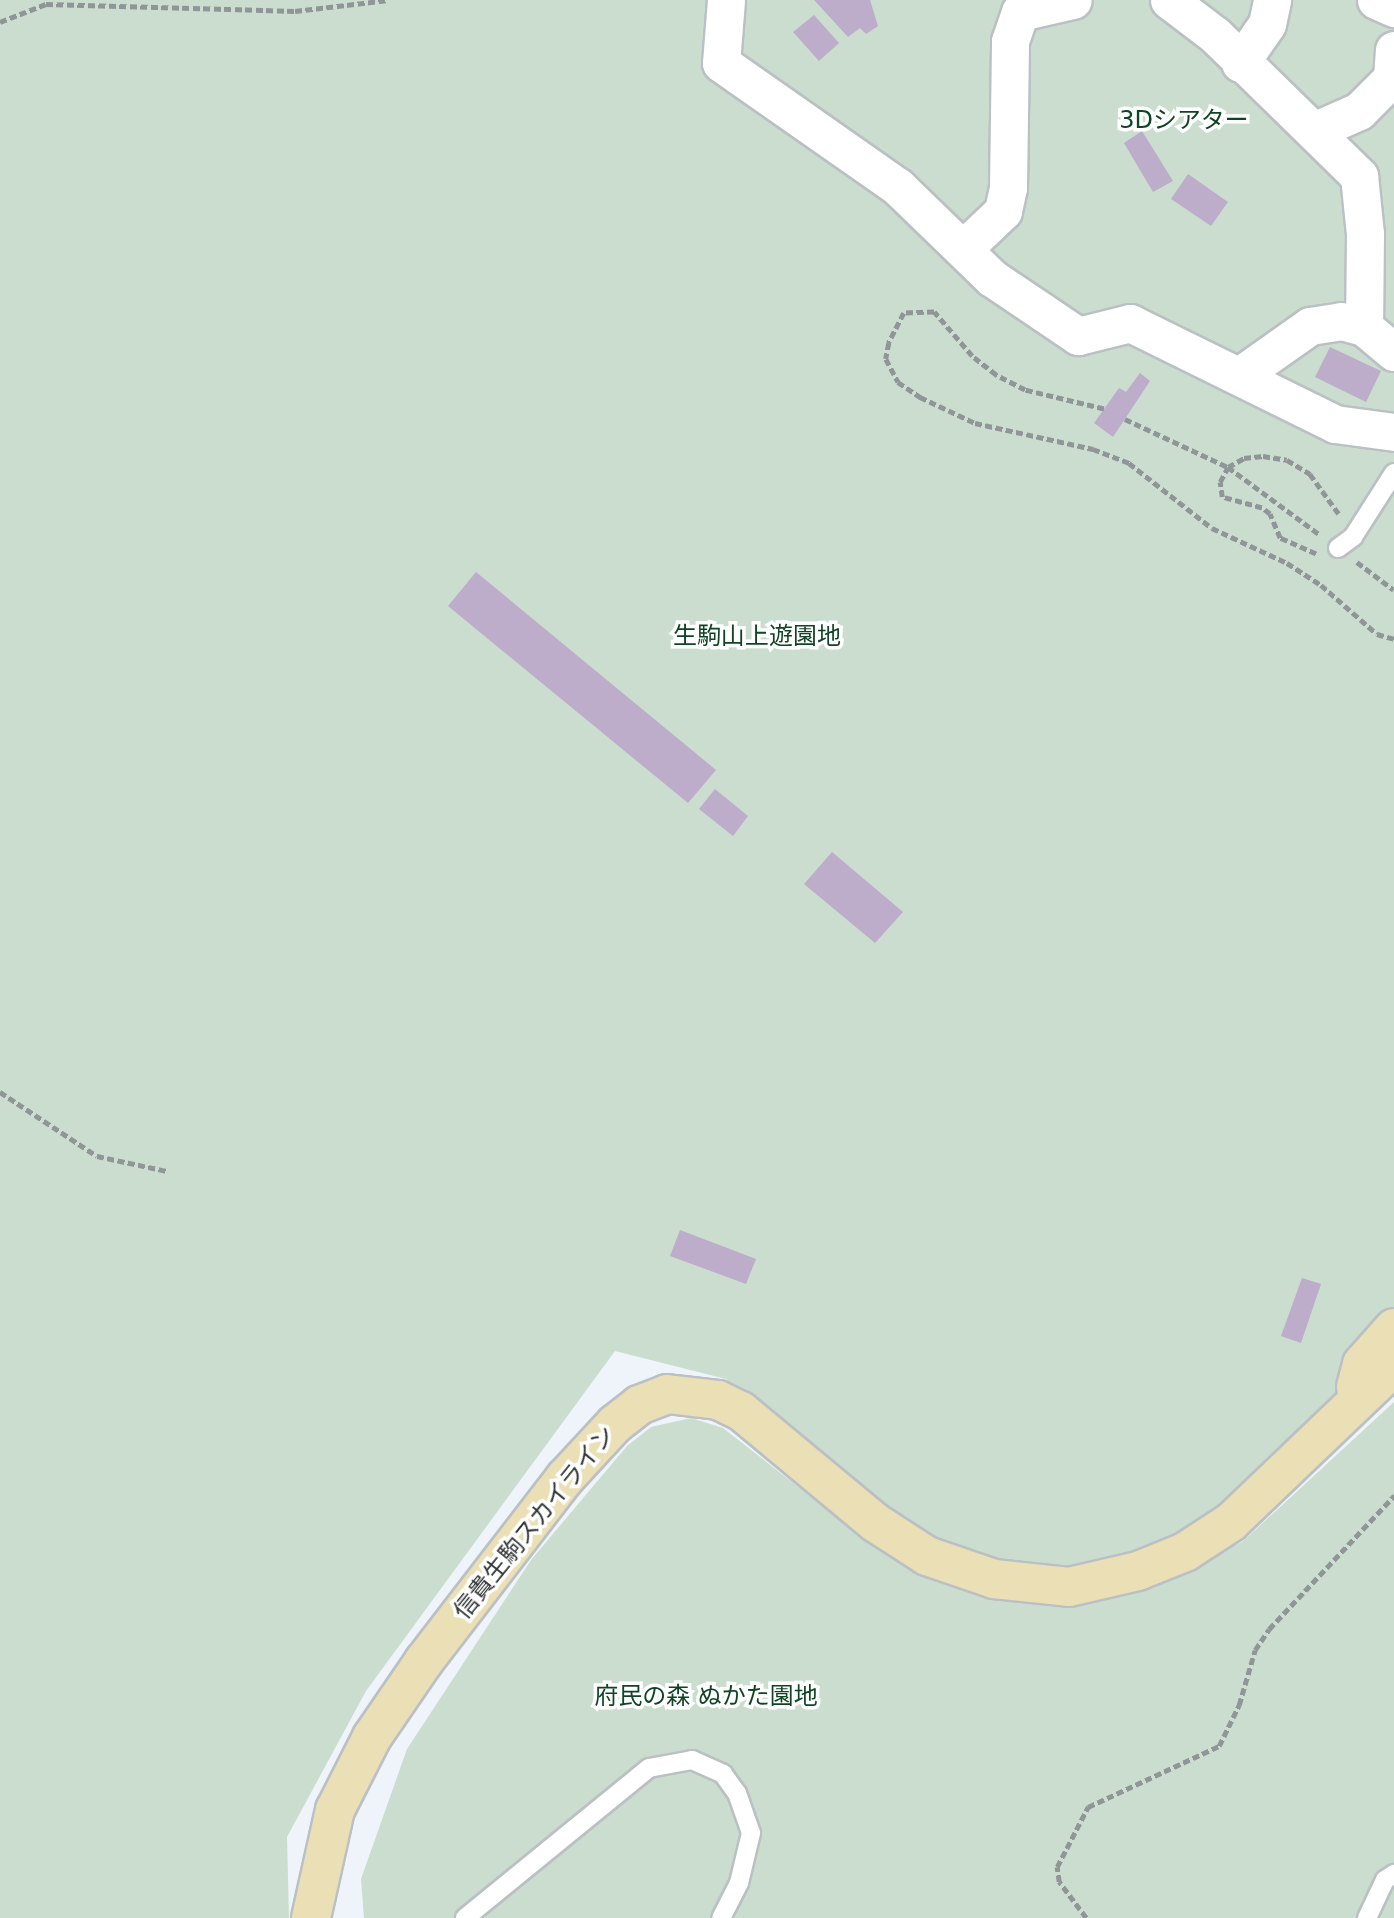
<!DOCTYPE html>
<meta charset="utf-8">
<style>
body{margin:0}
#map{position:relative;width:1394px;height:1918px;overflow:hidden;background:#eef4f9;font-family:"DejaVu Sans","Noto Sans JP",sans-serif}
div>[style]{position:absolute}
.green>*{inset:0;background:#caddce}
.building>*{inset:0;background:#bdacca}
.path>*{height:4.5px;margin-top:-2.25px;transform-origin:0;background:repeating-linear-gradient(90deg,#909598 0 7px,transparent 0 10.5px)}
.roads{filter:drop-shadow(2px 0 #bac0c4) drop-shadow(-2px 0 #bac0c4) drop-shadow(0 2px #bac0c4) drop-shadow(0 -2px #bac0c4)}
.lane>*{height:18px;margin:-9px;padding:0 9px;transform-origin:9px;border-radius:9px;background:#fff}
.street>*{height:37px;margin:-18.5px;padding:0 18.5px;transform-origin:18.5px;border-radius:18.5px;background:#fff}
.secondary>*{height:38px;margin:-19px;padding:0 19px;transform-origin:19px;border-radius:19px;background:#ebdfb6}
span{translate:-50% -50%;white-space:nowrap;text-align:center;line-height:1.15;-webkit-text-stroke:7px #fff;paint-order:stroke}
.park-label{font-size:24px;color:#114425}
.street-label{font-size:24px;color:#323536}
</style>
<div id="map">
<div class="green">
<i style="clip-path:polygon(0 0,1394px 0,1394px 1325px,1290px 1450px,1200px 1523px,1146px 1551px,1086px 1566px,1023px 1566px,958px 1552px,897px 1524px,726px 1379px,615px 1351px,366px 1691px,287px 1837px,289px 1918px,0 1918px)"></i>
<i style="clip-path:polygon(1394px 1402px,1394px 1918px,364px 1918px,361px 1879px,407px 1749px,531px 1560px,627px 1446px,651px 1427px,691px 1418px,723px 1428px,880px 1551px,930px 1577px,982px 1595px,1030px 1602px,1111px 1599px,1242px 1542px)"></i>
</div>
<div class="building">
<i style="clip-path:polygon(814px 0,870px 0,878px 26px,866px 34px,860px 28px,848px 37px)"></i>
<i style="clip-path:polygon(814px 15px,839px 43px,819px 61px,793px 32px)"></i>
<i style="clip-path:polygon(1142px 131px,1173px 181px,1153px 192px,1124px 143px)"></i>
<i style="clip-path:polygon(1188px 174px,1228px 202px,1211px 226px,1171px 199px)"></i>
<i style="clip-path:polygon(1330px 347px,1381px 371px,1366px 402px,1315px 377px)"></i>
<i style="clip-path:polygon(1140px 373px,1150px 381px,1113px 437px,1094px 423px,1119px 388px,1126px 392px)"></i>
<i style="clip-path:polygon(476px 572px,716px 770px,688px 803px,448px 606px)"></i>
<i style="clip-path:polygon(715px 789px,748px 816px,733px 836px,699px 809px)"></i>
<i style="clip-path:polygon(832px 852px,903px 912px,875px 943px,804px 884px)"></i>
<i style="clip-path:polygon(680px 1230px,756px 1259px,746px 1284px,670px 1256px)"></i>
<i style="clip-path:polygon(1302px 1278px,1321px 1284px,1301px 1343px,1281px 1336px)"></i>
</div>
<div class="path">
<i style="left:0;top:22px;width:49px;rotate:-21.4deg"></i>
<i style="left:46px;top:4px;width:249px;rotate:1.6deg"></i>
<i style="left:295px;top:11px;width:94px;rotate:-6.7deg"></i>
<i style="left:1104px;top:409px;width:81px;rotate:-166.5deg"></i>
<i style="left:1025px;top:390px;width:33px;rotate:-153deg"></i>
<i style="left:996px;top:375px;width:31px;rotate:-142deg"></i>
<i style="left:972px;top:356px;width:58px;rotate:-130.8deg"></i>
<i style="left:934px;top:312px;width:30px;rotate:178deg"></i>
<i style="left:904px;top:313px;width:34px;rotate:117deg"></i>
<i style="left:889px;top:343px;width:16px;rotate:101deg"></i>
<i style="left:886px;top:359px;width:26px;rotate:62deg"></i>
<i style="left:898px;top:382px;width:27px;rotate:34deg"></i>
<i style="left:920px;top:397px;width:61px;rotate:25.3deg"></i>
<i style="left:975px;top:423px;width:121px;rotate:12.4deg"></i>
<i style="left:1093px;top:449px;width:39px;rotate:21deg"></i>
<i style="left:1129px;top:463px;width:105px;rotate:38.1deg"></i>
<i style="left:1212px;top:528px;width:83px;rotate:25deg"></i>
<i style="left:1287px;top:563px;width:40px;rotate:32.9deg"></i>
<i style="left:1321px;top:585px;width:74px;rotate:41.2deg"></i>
<i style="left:1377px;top:634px;width:18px;rotate:16deg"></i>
<i style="left:1125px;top:419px;width:114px;rotate:25deg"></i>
<i style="left:1228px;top:467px;width:113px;rotate:36.4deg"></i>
<i style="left:1316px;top:554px;width:39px;rotate:-156deg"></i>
<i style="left:1280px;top:538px;width:26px;rotate:-113deg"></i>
<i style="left:1270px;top:514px;width:10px;rotate:-143deg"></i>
<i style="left:1262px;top:508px;width:41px;rotate:-164.6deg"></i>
<i style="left:1222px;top:497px;width:15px;rotate:-98deg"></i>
<i style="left:1220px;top:482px;width:17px;rotate:-62deg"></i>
<i style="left:1228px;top:467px;width:18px;rotate:-29deg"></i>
<i style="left:1244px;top:458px;width:19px;rotate:-6deg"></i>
<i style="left:1263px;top:456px;width:24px;rotate:9deg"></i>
<i style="left:1287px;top:460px;width:27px;rotate:31deg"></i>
<i style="left:1310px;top:474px;width:49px;rotate:54.1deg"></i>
<i style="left:1357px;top:562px;width:46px;rotate:37.1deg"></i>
<i style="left:0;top:1092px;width:116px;rotate:33.4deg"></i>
<i style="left:97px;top:1156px;width:72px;rotate:12.1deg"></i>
<i style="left:1086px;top:1918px;width:45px;rotate:-126.9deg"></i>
<i style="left:1059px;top:1882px;width:15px;rotate:-98deg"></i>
<i style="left:1057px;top:1867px;width:68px;rotate:-62.7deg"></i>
<i style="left:1088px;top:1807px;width:145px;rotate:-25deg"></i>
<i style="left:1219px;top:1746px;width:46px;rotate:-64deg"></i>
<i style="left:1239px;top:1705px;width:57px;rotate:-73.8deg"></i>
<i style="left:1255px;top:1650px;width:25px;rotate:-56deg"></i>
<i style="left:1269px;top:1629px;width:183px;rotate:-46.8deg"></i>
</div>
<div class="roads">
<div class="lane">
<i style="left:1338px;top:548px;width:19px;rotate:-36deg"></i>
<i style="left:1353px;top:537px;width:76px;rotate:-57.4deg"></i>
<i style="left:465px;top:1918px;width:237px;rotate:-39.2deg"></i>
<i style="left:649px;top:1768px;width:44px;rotate:-10.5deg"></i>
<i style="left:692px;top:1760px;width:34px;rotate:24deg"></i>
<i style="left:723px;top:1774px;width:24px;rotate:54deg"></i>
<i style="left:737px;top:1793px;width:42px;rotate:70.7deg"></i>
<i style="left:751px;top:1833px;width:51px;rotate:103.5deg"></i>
<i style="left:739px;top:1883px;width:39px;rotate:117deg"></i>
<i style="left:1367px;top:1918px;width:42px;rotate:-64.7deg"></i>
<i style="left:1385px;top:1880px;width:11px;rotate:-34deg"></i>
</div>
<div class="street">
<i style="left:726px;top:0;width:63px;rotate:94.5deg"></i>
<i style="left:721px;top:63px;width:216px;rotate:35deg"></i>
<i style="left:898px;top:187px;width:131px;rotate:44.1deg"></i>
<i style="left:992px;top:278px;width:104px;rotate:34deg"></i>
<i style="left:1078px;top:336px;width:54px;rotate:-14deg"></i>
<i style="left:1130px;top:323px;width:229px;rotate:26.2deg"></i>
<i style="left:1335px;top:424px;width:60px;rotate:7.7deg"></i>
<i style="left:1169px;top:0;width:58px;rotate:37.3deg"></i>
<i style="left:1215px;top:35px;width:202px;rotate:44.4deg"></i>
<i style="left:1359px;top:176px;width:58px;rotate:84.1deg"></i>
<i style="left:1365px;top:234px;width:93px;rotate:90.6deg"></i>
<i style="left:1364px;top:327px;width:39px;rotate:40deg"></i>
<i style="left:1376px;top:0;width:20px;rotate:24deg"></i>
<i style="left:1240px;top:63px;width:47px;rotate:-55.3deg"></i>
<i style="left:1267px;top:24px;width:25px;rotate:-78deg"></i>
<i style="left:1316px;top:130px;width:47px;rotate:-23.8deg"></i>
<i style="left:1359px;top:111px;width:47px;rotate:-45deg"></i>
<i style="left:1392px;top:78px;width:28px;rotate:-86deg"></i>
<i style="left:963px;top:249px;width:55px;rotate:-43.5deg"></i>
<i style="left:1003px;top:211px;width:24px;rotate:-78deg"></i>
<i style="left:1008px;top:188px;width:147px;rotate:-89.2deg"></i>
<i style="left:1010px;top:41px;width:31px;rotate:-71deg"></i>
<i style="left:1020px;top:12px;width:54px;rotate:-12.8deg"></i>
<i style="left:1239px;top:376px;width:87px;rotate:-35.2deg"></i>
<i style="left:1310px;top:326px;width:31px;rotate:-9deg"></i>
<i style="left:1341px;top:321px;width:24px;rotate:15deg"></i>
</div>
<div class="secondary">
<i style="left:1356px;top:1387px;width:24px;rotate:-75deg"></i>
<i style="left:1362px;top:1364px;width:48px;rotate:-48.4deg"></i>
<i style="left:311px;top:1918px;width:111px;rotate:-77.5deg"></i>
<i style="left:335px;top:1810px;width:82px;rotate:-63.1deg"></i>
<i style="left:372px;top:1737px;width:92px;rotate:-55.6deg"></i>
<i style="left:424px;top:1661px;width:231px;rotate:-52.4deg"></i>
<i style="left:565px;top:1478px;width:74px;rotate:-47.2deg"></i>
<i style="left:615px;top:1424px;width:31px;rotate:-38deg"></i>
<i style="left:639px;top:1405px;width:30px;rotate:-21deg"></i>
<i style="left:667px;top:1394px;width:51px;rotate:6.7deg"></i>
<i style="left:718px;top:1400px;width:25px;rotate:26deg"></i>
<i style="left:741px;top:1411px;width:175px;rotate:39.7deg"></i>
<i style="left:876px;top:1523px;width:61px;rotate:32.9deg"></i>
<i style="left:927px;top:1556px;width:71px;rotate:18.9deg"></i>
<i style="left:994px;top:1579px;width:75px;rotate:6.1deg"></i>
<i style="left:1069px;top:1587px;width:71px;rotate:-13.1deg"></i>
<i style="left:1138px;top:1571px;width:51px;rotate:-22deg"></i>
<i style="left:1185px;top:1552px;width:55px;rotate:-33.1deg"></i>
<i style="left:1231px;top:1522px;width:226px;rotate:-43.7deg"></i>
</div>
</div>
<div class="park-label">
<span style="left:1184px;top:121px">3Dシアター</span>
<span style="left:757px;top:637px">生駒山上遊園地</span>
<span style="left:706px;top:1697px">府民の森 ぬかた園地</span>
</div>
<div class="street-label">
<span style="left:535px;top:1523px;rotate:-51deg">信貴生駒スカイライン</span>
</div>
</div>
